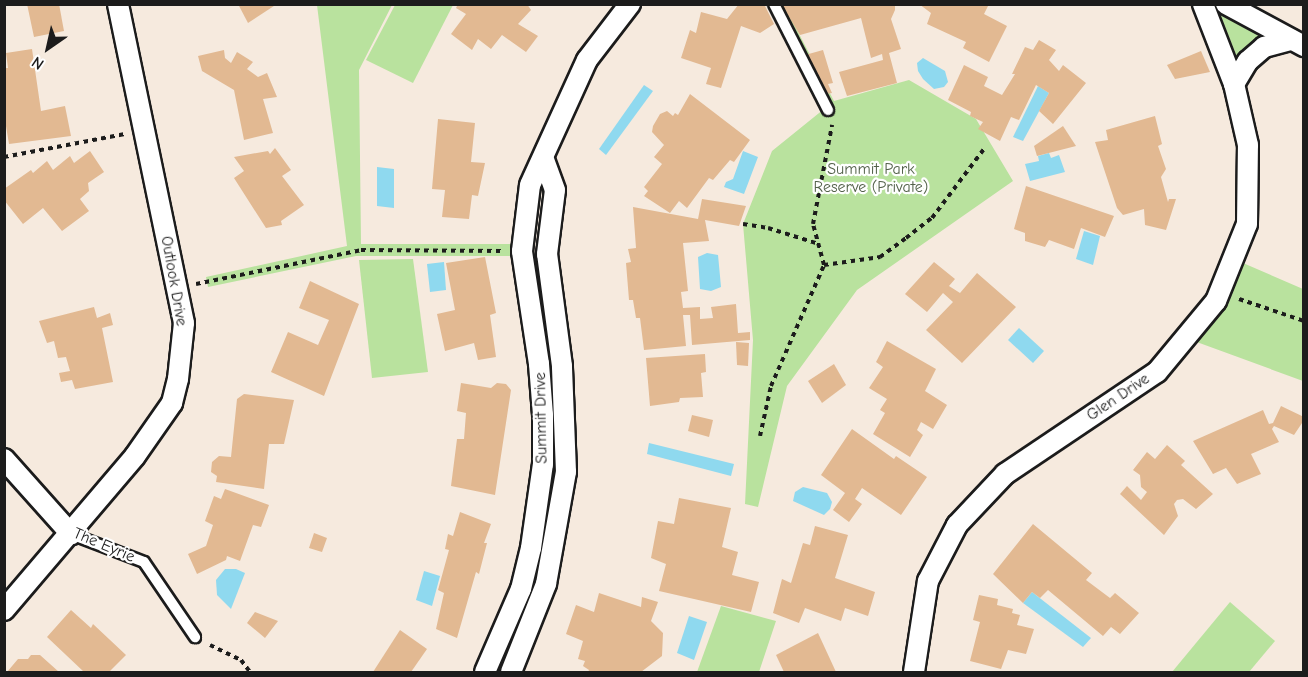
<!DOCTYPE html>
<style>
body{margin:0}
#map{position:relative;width:1308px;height:677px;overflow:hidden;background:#f6eade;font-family:"Comic Neue",sans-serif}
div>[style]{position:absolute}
.green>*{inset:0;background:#b9e29e}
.water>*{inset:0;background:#8fd9ef}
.building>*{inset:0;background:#e2b992}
.path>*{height:4px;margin-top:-2px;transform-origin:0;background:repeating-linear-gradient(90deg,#1c1c1c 0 4.5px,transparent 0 9px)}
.roads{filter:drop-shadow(2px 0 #1c1c1c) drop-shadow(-2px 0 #1c1c1c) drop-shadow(0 2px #1c1c1c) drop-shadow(0 -2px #1c1c1c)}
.lane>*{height:10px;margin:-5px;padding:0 5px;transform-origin:5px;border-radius:5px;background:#fff}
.street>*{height:20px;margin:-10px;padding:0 10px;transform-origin:10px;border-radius:10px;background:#fff}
span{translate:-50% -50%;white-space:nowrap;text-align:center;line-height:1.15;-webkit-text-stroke:4.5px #fff;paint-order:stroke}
.park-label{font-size:16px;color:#53614a}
.street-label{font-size:16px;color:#1c1c1c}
.frame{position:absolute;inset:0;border:6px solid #1c1c1c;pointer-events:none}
.north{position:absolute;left:18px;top:18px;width:60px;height:60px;-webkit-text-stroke:4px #fff;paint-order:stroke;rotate:214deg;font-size:16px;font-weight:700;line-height:24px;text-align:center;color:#1c1c1c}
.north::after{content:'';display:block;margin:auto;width:21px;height:27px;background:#1c1c1c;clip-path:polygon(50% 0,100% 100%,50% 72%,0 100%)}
</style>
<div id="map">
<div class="green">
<i style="clip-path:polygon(317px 5px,392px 5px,359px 70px,361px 244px,513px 244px,512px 256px,356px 256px,208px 287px,206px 277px,347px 246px)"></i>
<i style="clip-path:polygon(395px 5px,453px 5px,413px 83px,366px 60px)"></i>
<i style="clip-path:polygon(769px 5px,784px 5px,834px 101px,909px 80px,976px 119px,1013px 181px,857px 290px,787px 386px,758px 507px,745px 504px,753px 340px,743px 224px,772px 151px,824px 109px)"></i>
<i style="clip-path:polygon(1219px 12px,1221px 12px,1267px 35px,1248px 47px,1238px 60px)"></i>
<i style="clip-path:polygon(413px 259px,428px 372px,372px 378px,359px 260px)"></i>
<i style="clip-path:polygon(1243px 263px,1303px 289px,1303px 381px,1194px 341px,1225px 303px)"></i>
<i style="clip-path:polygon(1230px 602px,1275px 641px,1249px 672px,1172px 672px)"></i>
<i style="clip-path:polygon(721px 606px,776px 621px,759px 672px,697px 672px)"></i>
</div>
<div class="water">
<i style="clip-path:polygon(923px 58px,945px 71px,948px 82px,944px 87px,934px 89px,923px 79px,918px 71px,917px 63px)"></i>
<i style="clip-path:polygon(644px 85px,653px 91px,606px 155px,599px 149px)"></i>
<i style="clip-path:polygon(1038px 86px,1049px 93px,1023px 141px,1013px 137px)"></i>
<i style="clip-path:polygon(743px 151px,758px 157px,744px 194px,724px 187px,726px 182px,733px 179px)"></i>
<i style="clip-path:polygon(1049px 153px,1051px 158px,1059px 155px,1065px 172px,1030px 181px,1025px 164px,1039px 161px,1038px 156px)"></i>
<i style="clip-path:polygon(377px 167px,394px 169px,394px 208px,377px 206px)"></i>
<i style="clip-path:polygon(1084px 231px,1100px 236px,1093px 265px,1076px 259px)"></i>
<i style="clip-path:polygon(707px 253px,718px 255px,721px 287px,711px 291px,700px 289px,698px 257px)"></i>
<i style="clip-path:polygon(444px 262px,446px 290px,430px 292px,427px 264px)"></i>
<i style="clip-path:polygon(1019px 328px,1044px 351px,1033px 363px,1008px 340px)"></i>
<i style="clip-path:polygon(649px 443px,734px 464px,731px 476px,647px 454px)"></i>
<i style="clip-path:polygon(803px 487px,827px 493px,832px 502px,830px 509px,824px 515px,793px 501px,795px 492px)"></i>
<i style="clip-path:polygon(225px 569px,236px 569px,245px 573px,231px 609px,217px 595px,216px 580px)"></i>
<i style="clip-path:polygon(424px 571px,440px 576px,432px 606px,416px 600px)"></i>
<i style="clip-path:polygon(1032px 592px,1091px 638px,1083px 647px,1023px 603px)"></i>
<i style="clip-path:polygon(689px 616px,707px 622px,694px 660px,677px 653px)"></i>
</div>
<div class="building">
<i style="clip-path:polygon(27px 4px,59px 4px,64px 31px,34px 37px)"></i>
<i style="clip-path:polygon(238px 4px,277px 4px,248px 23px)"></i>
<i style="clip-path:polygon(458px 4px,527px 4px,531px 10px,518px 24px,538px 36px,526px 52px,502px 35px,491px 49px,478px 39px,472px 50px,451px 34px,466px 14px,456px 8px)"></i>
<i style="clip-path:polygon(739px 4px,764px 4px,774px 24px,760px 33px,741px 26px,721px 88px,706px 84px,711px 68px,681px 58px,690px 30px,696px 33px,701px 12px,727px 19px)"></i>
<i style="clip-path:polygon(781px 4px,895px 4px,895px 10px,891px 19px,901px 49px,889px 53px,897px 83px,847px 96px,839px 72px,883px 60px,882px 54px,871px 58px,861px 18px,800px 35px)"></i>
<i style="clip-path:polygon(919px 4px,989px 4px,984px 14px,1007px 26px,989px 62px,963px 48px,966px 42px,927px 24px,931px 13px)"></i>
<i style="clip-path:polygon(1039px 40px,1056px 50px,1049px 60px,1059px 71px,1063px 65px,1086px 83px,1053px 124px,1039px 111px,1049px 93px,1036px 85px,1019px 120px,1011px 117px,1000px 141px,978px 129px,983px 122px,970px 116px,971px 112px,948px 100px,964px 65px,988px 77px,984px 86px,1002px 95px,1015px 74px,1012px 74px,1025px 47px,1033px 50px)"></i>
<i style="clip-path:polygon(32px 49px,41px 111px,65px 106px,71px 136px,9px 144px,4px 114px,4px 68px,8px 68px,6px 53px)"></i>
<i style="clip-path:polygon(224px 50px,225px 58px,231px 63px,237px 52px,253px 62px,247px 69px,258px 77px,267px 73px,277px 97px,263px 99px,273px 133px,244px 140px,234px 90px,202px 71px,198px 56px)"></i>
<i style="clip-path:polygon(823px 50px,833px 83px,828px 84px,832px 93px,826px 94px,805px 55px)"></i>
<i style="clip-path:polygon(1201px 51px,1210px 72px,1175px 79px,1167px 65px)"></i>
<i style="clip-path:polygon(690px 94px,750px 140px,734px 162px,730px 160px,713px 180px,709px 178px,687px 208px,679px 201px,670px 213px,644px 196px,648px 191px,644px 187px,662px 164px,654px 157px,664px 145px,652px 132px,653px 126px,660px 114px,667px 111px,673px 116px,675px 113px,678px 115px)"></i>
<i style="clip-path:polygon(1155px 116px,1162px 144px,1158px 146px,1166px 169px,1161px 177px,1168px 202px,1169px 199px,1176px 199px,1166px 230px,1145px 225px,1144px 209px,1123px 215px,1117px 208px,1095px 142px,1108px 140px,1106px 130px)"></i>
<i style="clip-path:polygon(438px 119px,475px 123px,471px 162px,485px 163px,478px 196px,472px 195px,469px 219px,442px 217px,445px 190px,432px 189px)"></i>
<i style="clip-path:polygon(1063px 126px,1076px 146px,1037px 156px,1034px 146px)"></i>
<i style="clip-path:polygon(275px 148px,291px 170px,282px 176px,304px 205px,281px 221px,282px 225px,266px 228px,234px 178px,244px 171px,234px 157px,268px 151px,270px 154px)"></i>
<i style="clip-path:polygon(90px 151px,104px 172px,88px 183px,89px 191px,80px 199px,89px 211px,62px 231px,43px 208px,23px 224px,4px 200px,4px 189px,31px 170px,33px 173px,47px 161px,53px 170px,70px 156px,74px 163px)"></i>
<i style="clip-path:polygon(1026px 186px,1114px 216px,1105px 237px,1081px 228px,1074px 249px,1049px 240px,1045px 247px,1025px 241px,1025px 233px,1014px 229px)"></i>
<i style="clip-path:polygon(702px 199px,746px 206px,739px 226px,705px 220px,709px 241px,683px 243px,688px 291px,681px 292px,683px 308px,700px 307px,700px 319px,713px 318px,711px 307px,736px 304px,738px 333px,750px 332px,750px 340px,692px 345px,690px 315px,683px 315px,686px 346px,644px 350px,640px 318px,636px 318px,633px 300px,629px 300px,626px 263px,631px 262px,628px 249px,636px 248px,633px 207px,698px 219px)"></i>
<i style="clip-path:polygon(485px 257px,496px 313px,490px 315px,496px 357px,478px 360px,474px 343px,445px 351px,437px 314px,455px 310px,446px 263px)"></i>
<i style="clip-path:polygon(934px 262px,955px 279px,949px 286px,960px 293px,977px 273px,1016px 307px,962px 363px,926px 330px,953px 302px,943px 293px,927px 312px,905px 294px)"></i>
<i style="clip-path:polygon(310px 281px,359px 304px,324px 396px,271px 372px,288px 332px,318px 345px,329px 320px,299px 308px)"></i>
<i style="clip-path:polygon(94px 307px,97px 318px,110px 313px,113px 325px,102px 328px,113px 382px,75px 389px,72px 380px,61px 382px,59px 373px,70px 371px,66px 357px,58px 358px,54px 341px,47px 343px,39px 321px)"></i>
<i style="clip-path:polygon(887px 341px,936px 369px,925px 391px,947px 405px,933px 429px,921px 422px,917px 430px,923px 435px,910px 457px,873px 434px,885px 413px,880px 410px,887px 399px,869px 388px,883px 367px,876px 362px)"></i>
<i style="clip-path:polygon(736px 342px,749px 343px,748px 366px,737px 365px)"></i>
<i style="clip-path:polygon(705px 354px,706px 372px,701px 373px,703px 397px,680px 398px,679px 402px,650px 406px,646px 358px)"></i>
<i style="clip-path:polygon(834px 364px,846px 385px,822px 403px,808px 381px)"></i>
<i style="clip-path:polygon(461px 383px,491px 388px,497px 383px,506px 384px,511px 390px,495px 495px,451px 486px,457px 439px,464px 439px,466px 413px,457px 411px)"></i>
<i style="clip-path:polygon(244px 394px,294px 400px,284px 444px,269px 444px,264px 489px,216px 482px,217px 476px,211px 472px,212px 462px,219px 456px,231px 457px,237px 399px)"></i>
<i style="clip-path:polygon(1281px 406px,1304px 417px,1304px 420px,1294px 435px,1274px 426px,1272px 429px,1279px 442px,1251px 454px,1261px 474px,1237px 484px,1226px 468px,1213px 474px,1193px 441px,1263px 410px,1269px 424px,1273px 423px)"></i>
<i style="clip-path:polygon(692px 415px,713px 420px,709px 437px,688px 431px)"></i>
<i style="clip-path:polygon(852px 429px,894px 459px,896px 456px,927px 477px,901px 515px,862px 488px,855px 499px,862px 504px,849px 522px,833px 510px,845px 493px,821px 475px)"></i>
<i style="clip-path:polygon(1167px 445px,1185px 461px,1181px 465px,1213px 494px,1196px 509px,1183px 499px,1177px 500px,1174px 504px,1178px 516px,1164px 535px,1120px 494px,1127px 486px,1141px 500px,1147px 492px,1141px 487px,1140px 475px,1133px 470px,1147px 452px,1155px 459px)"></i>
<i style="clip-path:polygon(225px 489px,269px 505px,261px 527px,253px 525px,240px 561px,227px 556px,226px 560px,197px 574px,188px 554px,206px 546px,213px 525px,205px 521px,214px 496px,221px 499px)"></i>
<i style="clip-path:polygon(679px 498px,731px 508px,722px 547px,738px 552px,732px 575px,759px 582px,751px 612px,659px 591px,666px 564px,651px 558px,658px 521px,674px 524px)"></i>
<i style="clip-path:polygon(460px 512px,491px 524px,484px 543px,487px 543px,479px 574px,476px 572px,457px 638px,436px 629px,444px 593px,438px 590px,449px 550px,445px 549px,448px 534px,453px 536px)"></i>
<i style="clip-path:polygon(1033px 524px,1092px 573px,1086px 580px,1110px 598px,1115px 593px,1139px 613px,1120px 634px,1111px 627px,1103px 636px,1048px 590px,1040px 598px,1032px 592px,1023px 603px,993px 574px)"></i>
<i style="clip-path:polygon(815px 526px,848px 535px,835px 578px,875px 592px,868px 616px,845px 608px,841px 621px,805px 608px,799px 623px,773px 613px,782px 579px,791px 583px,803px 543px,810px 545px)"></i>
<i style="clip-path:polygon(314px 533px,327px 538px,322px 552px,309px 548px)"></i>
<i style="clip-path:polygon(599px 593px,641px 607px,642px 597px,658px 602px,651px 621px,663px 633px,662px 656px,641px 672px,588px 672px,589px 670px,583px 666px,585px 661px,578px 659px,583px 641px,566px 634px,576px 605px,594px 612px)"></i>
<i style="clip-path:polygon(979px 595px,998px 599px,997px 605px,1013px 609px,1012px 613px,1020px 615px,1017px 625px,1034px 629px,1026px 654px,1008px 650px,1001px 669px,970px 661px,980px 622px,973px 620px)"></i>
<i style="clip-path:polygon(71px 610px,91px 628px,93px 624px,126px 655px,109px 672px,84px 672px,47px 637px)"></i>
<i style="clip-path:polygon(255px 612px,278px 621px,265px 638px,247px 623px)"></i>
<i style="clip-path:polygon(400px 630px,427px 649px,411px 672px,373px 672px)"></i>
<i style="clip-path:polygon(818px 633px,836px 672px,784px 672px,776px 655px)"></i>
<i style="clip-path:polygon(31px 655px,40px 655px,59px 672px,7px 672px,18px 659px,28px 659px)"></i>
</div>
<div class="path">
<i style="left:4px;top:157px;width:123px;rotate:-10.8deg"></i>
<i style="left:743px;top:224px;width:25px;rotate:9deg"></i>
<i style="left:768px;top:228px;width:53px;rotate:17.4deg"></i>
<i style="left:824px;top:265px;width:42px;rotate:-105deg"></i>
<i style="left:813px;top:224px;width:101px;rotate:-79.1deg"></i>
<i style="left:196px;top:284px;width:168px;rotate:-11.6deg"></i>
<i style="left:361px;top:250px;width:142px;rotate:0.4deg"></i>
<i style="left:1239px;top:299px;width:69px;rotate:18.7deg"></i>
<i style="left:760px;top:436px;width:51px;rotate:-77.6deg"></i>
<i style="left:771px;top:386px;width:132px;rotate:-66.3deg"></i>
<i style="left:824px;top:265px;width:57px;rotate:-8.1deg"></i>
<i style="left:880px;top:257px;width:32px;rotate:-36deg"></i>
<i style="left:906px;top:238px;width:33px;rotate:-38deg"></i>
<i style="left:932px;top:218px;width:86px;rotate:-53deg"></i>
<i style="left:210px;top:645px;width:34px;rotate:26deg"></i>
<i style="left:241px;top:660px;width:15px;rotate:53deg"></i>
</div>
<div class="roads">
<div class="lane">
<i style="left:774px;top:4px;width:119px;rotate:63deg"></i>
<i style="left:71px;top:534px;width:78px;rotate:21deg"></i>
<i style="left:144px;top:562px;width:91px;rotate:55.8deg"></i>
</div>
<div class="street">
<i style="left:1226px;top:4px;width:89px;rotate:28.3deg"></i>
<i style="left:1234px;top:84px;width:27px;rotate:-59deg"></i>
<i style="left:1248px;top:61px;width:21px;rotate:-41deg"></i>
<i style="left:1264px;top:47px;width:28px;rotate:-15deg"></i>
<i style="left:4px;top:459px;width:101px;rotate:48.2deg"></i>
<i style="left:4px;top:610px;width:202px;rotate:-49.6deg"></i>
<i style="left:135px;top:456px;width:65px;rotate:-55.1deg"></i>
<i style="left:172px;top:403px;width:25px;rotate:-76deg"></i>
<i style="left:178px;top:379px;width:56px;rotate:-83.9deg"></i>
<i style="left:184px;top:323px;width:326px;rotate:-101.7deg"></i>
<i style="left:485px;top:672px;width:90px;rotate:-66.6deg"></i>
<i style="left:521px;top:589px;width:42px;rotate:-76.3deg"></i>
<i style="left:531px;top:548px;width:85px;rotate:-81.9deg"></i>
<i style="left:543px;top:464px;width:49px;rotate:-90deg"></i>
<i style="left:543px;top:415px;width:51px;rotate:-94.5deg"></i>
<i style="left:539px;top:364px;width:114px;rotate:-98.6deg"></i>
<i style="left:522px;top:251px;width:66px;rotate:-83.1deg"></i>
<i style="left:530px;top:185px;width:137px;rotate:-65.5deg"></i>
<i style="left:587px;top:60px;width:71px;rotate:-52.5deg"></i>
<i style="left:511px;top:672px;width:95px;rotate:-68.3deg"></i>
<i style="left:546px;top:584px;width:114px;rotate:-79.9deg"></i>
<i style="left:566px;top:472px;width:106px;rotate:-92.2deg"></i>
<i style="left:562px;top:366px;width:113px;rotate:-97.6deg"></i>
<i style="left:547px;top:254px;width:64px;rotate:-82.9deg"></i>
<i style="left:555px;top:190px;width:33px;rotate:-110deg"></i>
<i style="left:914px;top:672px;width:92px;rotate:-81.3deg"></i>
<i style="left:928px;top:581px;width:63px;rotate:-62.6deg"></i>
<i style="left:957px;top:525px;width:70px;rotate:-46.7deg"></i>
<i style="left:1005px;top:474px;width:183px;rotate:-33.9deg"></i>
<i style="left:1157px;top:372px;width:92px;rotate:-50.3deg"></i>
<i style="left:1216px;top:301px;width:83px;rotate:-68.1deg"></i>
<i style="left:1247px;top:224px;width:79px;rotate:-89.3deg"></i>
<i style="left:1248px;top:145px;width:63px;rotate:-102.9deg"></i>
<i style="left:1234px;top:84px;width:86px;rotate:-111.2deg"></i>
</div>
</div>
<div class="park-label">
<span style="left:871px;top:178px">Summit Park<br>Reserve (Private)</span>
</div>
<div class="street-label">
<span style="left:174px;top:281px;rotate:80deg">Outlook Drive</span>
<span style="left:1118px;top:397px;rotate:-34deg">Glen Drive</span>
<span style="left:541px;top:418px;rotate:-91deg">Summit Drive</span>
<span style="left:104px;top:545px;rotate:23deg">The Eyrie</span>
</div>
<div class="frame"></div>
<div class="north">N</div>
</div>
